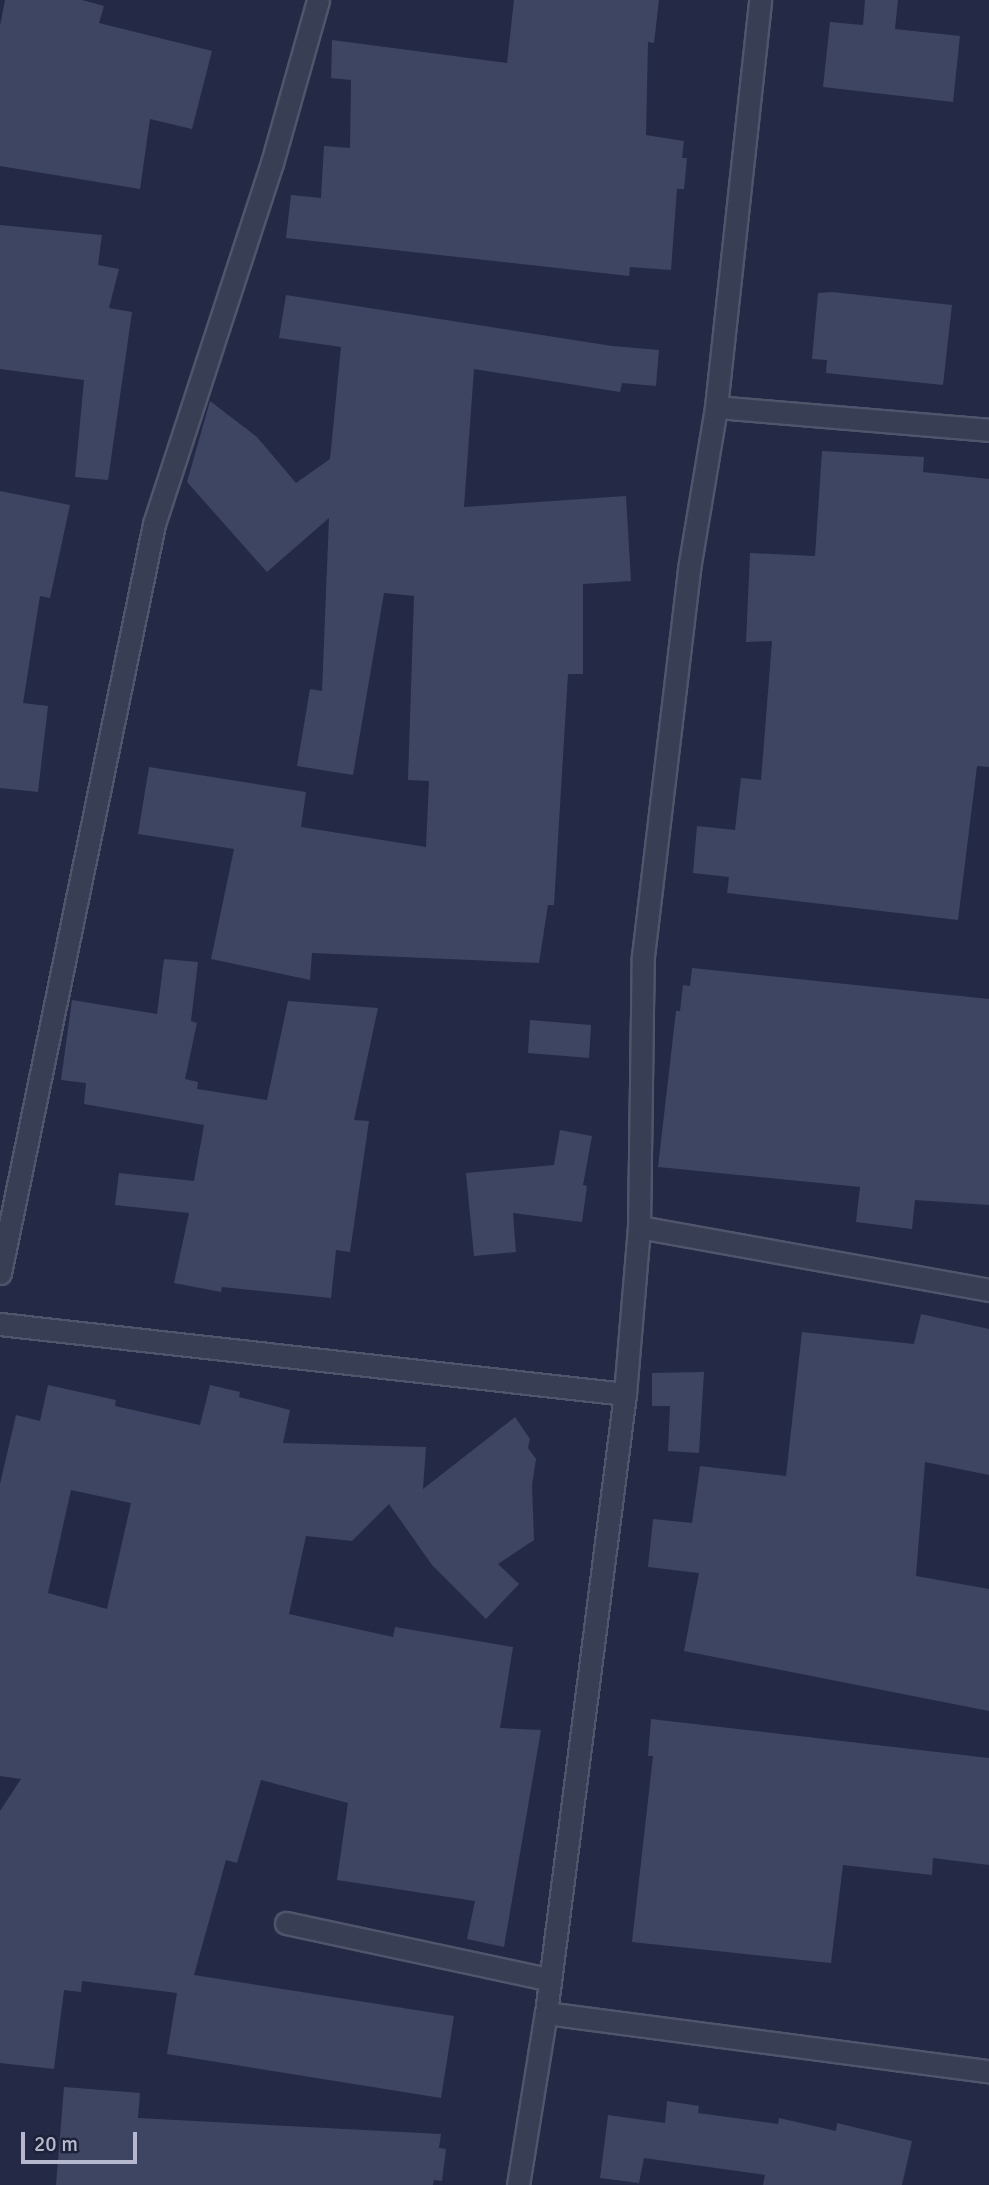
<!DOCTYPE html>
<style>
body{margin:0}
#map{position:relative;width:989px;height:2185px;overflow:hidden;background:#242a45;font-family:Signika,sans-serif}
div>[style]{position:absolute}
.building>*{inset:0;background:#3d4562}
.roads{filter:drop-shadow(2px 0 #51556b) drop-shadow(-2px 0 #51556b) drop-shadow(0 2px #51556b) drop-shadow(0 -2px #51556b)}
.minor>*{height:21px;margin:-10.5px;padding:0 10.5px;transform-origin:10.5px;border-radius:10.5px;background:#383e54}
span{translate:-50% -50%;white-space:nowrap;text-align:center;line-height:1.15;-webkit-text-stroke:6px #1d2239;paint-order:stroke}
.scale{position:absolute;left:21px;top:2132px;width:116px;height:32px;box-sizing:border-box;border:4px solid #b6b9cd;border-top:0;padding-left:9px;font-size:21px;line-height:24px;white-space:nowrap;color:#b6b9cd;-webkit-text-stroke:5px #1d2239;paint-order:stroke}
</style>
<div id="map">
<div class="building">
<i style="clip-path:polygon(5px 0,82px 0,104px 6px,99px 23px,212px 51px,192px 129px,150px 119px,140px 189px,0 166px,0 26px)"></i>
<i style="clip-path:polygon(514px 0,659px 0,654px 43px,648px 42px,646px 135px,684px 141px,682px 158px,687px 158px,684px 189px,677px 189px,671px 270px,630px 267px,629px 276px,286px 238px,291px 195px,321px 198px,324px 146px,350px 148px,351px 80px,331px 78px,332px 40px,507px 63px)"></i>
<i style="clip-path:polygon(865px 0,898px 0,895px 29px,960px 36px,953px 102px,823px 87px,830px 22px,863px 25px)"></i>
<i style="clip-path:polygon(0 225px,102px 235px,98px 265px,119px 269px,109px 308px,132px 312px,108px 480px,75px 477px,84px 380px,0 369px)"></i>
<i style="clip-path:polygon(832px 292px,952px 305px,943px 385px,826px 373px,827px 360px,812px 359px,818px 293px)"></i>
<i style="clip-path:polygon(286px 295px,612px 346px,659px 350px,656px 386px,622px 383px,620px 392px,474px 369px,464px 507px,626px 496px,631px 581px,583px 584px,583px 674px,568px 674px,554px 905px,548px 905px,539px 963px,312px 953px,310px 980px,211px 959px,234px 849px,138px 834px,149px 767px,306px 792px,301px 827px,426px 847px,429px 781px,408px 780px,414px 596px,384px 593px,353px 775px,297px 766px,310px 689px,322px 691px,329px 518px,267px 572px,187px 482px,210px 401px,257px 437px,296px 483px,330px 459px,341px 347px,279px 338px)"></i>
<i style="clip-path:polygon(822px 451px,924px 457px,923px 472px,989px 479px,989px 767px,977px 766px,958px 920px,727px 893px,729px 877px,693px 873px,697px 826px,735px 830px,741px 778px,761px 780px,772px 641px,746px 642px,750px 553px,815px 556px)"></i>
<i style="clip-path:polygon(0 491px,70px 505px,50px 598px,40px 596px,23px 703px,48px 706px,38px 792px,0 788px)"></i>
<i style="clip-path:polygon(164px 959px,198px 962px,191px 1021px,197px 1023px,185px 1079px,198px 1082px,197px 1089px,267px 1100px,288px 1001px,378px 1008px,354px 1120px,369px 1121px,350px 1252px,336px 1250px,331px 1298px,222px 1287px,221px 1292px,174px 1283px,189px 1213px,115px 1205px,119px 1173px,194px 1181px,204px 1125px,84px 1104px,86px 1083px,61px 1080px,72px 1000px,157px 1014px)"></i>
<i style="clip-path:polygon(692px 968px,989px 999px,989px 1205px,915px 1200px,912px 1229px,856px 1222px,860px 1187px,658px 1167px,676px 1011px,680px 1011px,683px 985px,690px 986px)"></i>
<i style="clip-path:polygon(530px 1020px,591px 1025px,589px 1058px,528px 1053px)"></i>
<i style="clip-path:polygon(560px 1130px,592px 1136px,583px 1185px,587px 1186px,582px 1222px,513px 1213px,516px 1252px,474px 1256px,466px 1173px,554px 1165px)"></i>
<i style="clip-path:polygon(921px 1314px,989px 1329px,989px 1475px,925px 1462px,916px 1576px,989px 1589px,989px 1711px,684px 1651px,699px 1573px,648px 1567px,653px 1519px,692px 1523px,700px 1466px,786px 1476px,802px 1332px,914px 1344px)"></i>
<i style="clip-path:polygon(704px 1372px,699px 1453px,668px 1451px,670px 1406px,652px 1406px,652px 1373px)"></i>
<i style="clip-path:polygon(evenodd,48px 1385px,116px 1400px,115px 1406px,200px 1425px,210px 1385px,240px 1392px,239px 1397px,290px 1410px,283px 1443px,426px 1447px,423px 1489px,515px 1417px,530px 1439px,528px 1448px,536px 1459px,532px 1485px,534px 1540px,498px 1564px,519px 1584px,486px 1619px,432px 1565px,389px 1504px,352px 1541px,306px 1536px,289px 1614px,393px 1637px,395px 1627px,513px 1647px,500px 1728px,541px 1730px,504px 1947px,467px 1939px,475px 1901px,337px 1880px,348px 1803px,261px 1780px,237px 1863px,226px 1860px,194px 1975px,454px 2016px,441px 2098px,167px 2054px,177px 1993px,82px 1981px,81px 1992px,64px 1990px,54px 2069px,0 2063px,0 1811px,21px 1779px,0 1776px,0 1484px,16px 1415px,40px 1421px,48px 1385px,71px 1490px,131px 1503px,107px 1609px,48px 1593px,71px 1490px)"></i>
<i style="clip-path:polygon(651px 1719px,989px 1758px,989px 1865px,933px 1858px,932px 1875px,843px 1865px,831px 1963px,632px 1942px,653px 1756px,648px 1756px)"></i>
<i style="clip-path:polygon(64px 2087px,140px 2093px,138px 2118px,441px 2134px,439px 2148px,446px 2149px,442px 2181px,434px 2180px,433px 2185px,56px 2185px)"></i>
<i style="clip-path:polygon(667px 2101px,699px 2106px,698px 2113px,778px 2124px,779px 2118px,836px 2131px,837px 2123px,912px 2141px,902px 2185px,763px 2185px,765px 2175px,644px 2158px,639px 2183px,600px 2178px,608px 2115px,665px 2123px)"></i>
</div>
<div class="roads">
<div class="minor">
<i style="left:716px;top:407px;width:274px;rotate:4.8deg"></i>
<i style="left:639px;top:1227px;width:356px;rotate:10.2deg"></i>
<i style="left:0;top:1273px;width:765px;rotate:-78.38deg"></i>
<i style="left:154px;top:524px;width:380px;rotate:-71.9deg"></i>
<i style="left:272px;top:163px;width:169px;rotate:-74.2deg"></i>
<i style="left:0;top:1324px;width:629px;rotate:6.39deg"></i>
<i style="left:286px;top:1923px;width:268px;rotate:12.1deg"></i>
<i style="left:546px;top:2013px;width:447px;rotate:7.5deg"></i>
<i style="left:518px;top:2185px;width:174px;rotate:-80.8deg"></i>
<i style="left:546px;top:2013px;width:624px;rotate:-82.73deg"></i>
<i style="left:625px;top:1394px;width:168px;rotate:-85.2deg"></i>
<i style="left:639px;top:1227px;width:271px;rotate:-89.2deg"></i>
<i style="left:643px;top:956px;width:390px;rotate:-83.2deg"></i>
<i style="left:689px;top:569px;width:164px;rotate:-80.5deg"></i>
<i style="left:716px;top:407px;width:409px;rotate:-83.8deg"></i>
</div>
</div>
<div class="scale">20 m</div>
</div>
